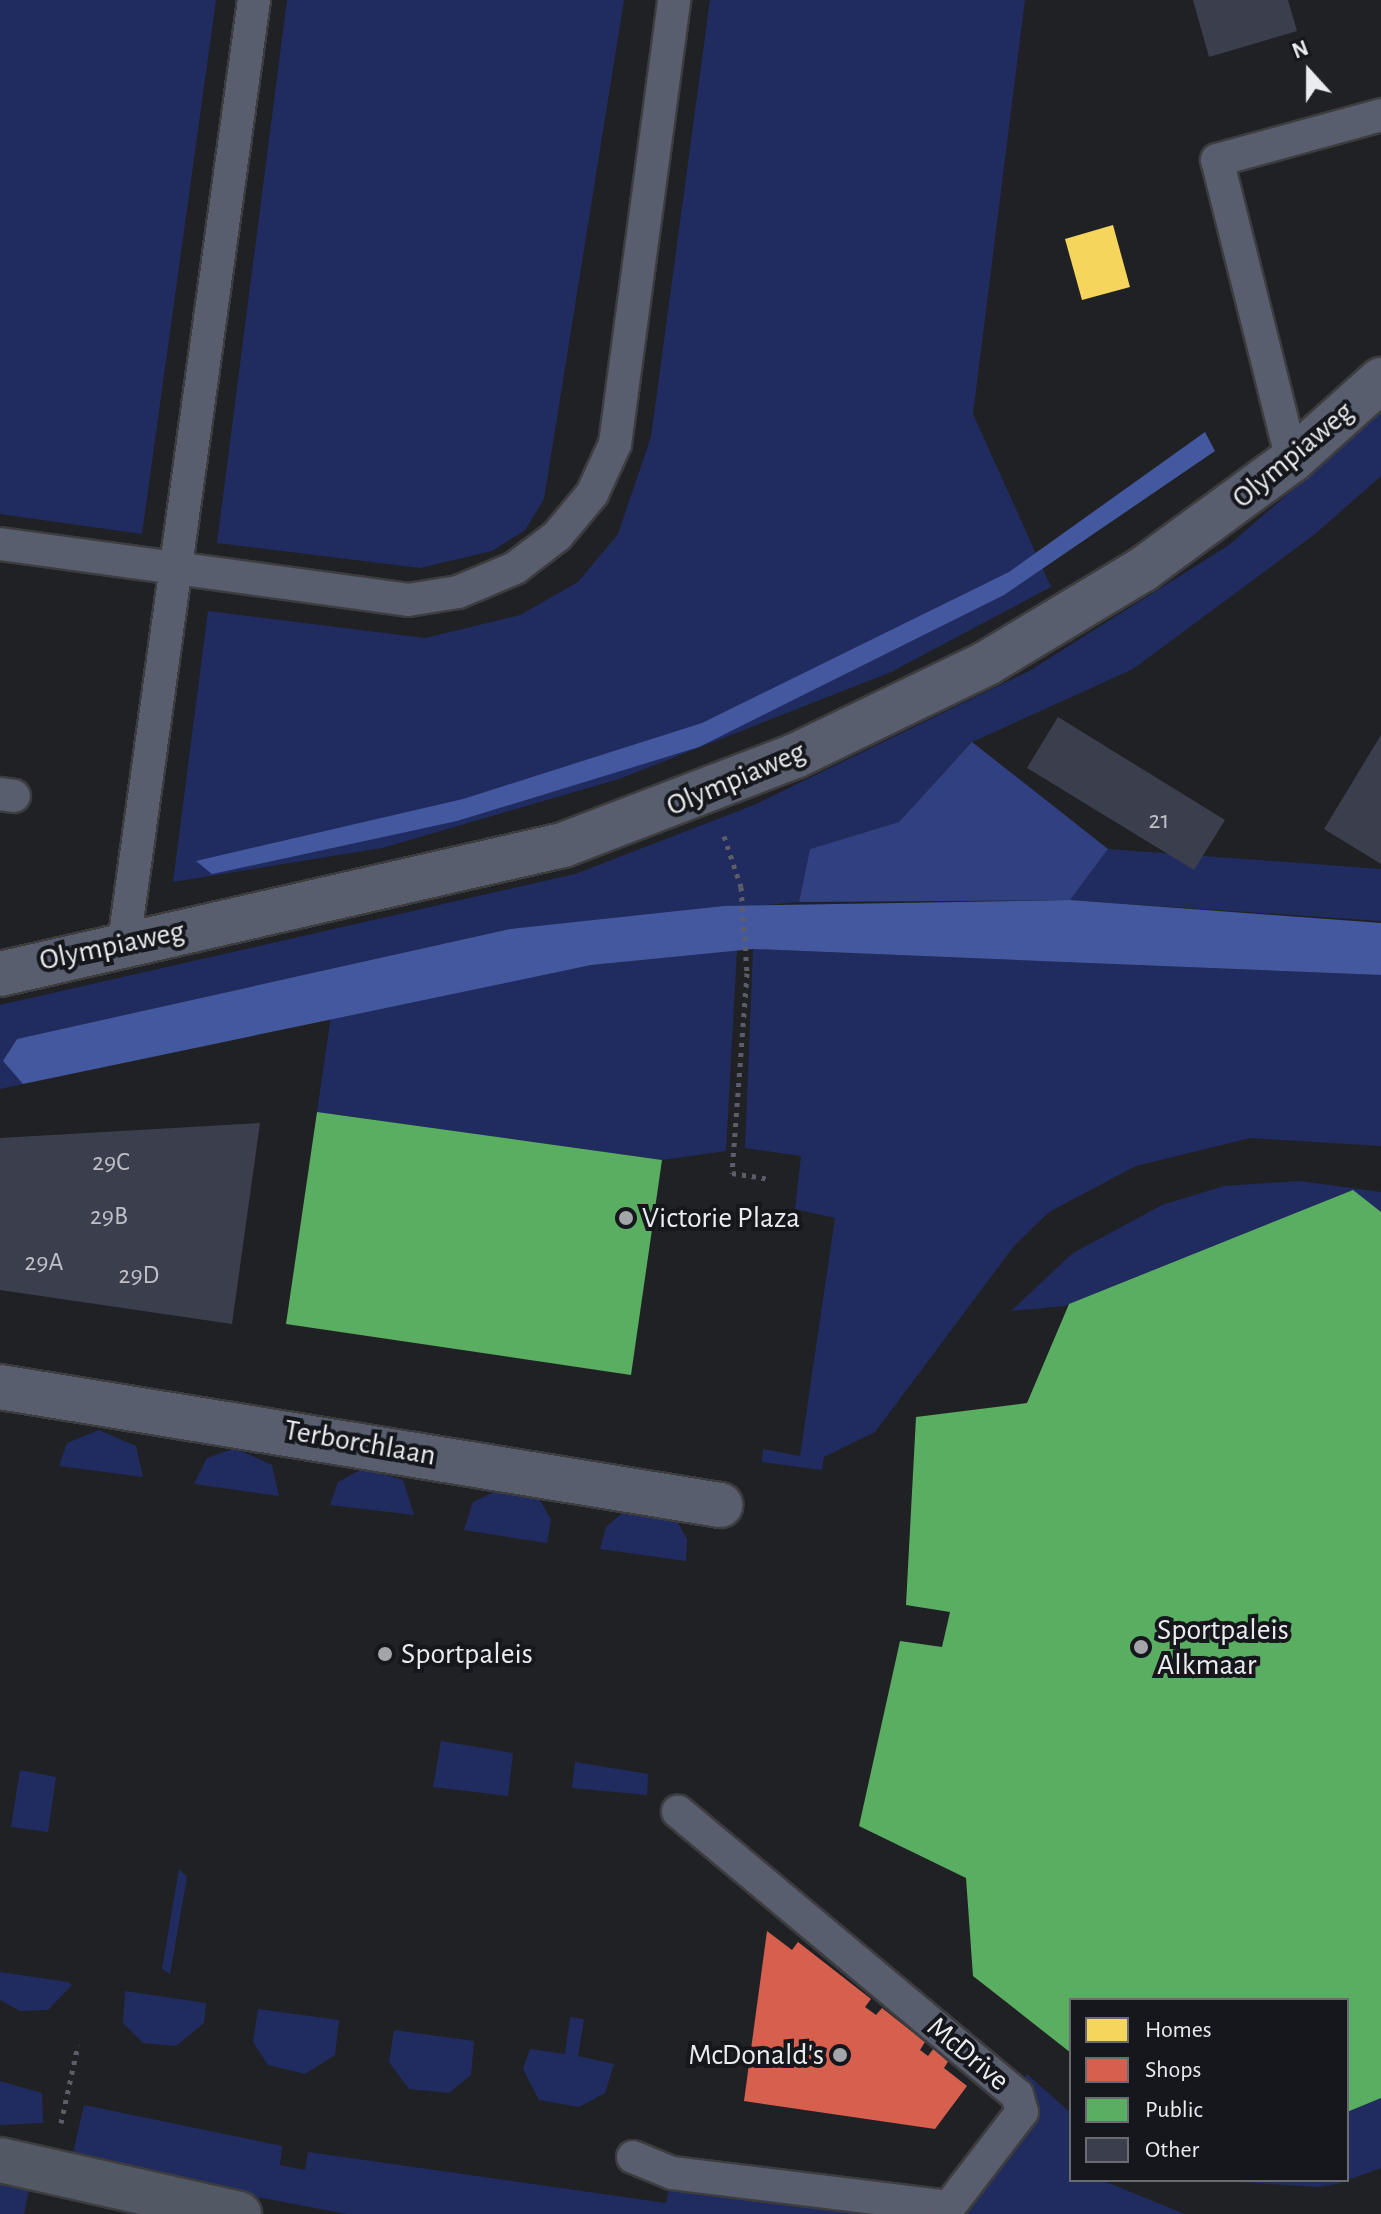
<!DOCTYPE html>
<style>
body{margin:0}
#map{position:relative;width:1381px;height:2214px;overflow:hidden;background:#202124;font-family:"Alegreya Sans",sans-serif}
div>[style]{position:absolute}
.green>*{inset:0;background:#202c5f}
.forest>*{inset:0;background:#304081}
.water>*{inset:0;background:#44589f}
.homes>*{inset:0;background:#f6d55c}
.shops>*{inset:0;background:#d6604d}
.public>*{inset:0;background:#5aae61}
.building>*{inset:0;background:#3b3e4d}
.path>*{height:5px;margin-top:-2.5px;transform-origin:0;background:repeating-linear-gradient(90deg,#5b5d68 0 4px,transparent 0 10px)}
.roads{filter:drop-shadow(2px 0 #3d3d40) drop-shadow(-2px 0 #3d3d40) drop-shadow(0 2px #3d3d40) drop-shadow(0 -2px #3d3d40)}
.service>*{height:32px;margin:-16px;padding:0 16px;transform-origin:16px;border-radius:16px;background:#595e6e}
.minor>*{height:44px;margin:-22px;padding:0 22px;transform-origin:22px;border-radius:22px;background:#595e6e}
.secondary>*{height:44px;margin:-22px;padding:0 22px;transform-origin:22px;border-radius:22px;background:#535865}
.dots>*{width:22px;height:22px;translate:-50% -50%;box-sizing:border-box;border:4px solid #15171c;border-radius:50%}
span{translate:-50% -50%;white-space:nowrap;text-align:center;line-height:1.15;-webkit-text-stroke:8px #15171c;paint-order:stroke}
.number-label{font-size:26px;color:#bfc0c7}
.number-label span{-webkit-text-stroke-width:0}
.street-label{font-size:30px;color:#ebecf0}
.poi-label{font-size:30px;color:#ebecf0}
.left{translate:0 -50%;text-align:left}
.right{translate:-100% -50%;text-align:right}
.legend{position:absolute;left:1069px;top:1998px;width:280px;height:184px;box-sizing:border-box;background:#15171c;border:2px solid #6b6c71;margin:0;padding:10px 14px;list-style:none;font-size:24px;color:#ebecf0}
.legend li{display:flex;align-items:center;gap:16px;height:40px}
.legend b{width:40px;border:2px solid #6b6c71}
.north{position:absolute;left:1269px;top:32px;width:80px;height:80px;-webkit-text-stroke:6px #15171c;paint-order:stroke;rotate:339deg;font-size:22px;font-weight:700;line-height:32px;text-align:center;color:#ebecf0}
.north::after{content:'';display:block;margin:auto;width:28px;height:36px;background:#ebecf0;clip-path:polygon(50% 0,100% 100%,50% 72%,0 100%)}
</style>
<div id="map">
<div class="green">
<i style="clip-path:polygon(0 0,216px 0,142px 534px,0 514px)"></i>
<i style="clip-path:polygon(287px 0,624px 0,544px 499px,525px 530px,492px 551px,420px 568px,217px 543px)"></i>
<i style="clip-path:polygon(710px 0,1025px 0,973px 414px,1051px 587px,891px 672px,619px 779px,382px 848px,173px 882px,208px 611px,425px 638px,520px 615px,578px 582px,618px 534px,651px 437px)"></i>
<i style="clip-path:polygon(1381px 413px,1381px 476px,1315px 534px,1133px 669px,972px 742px,899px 822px,810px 849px,799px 902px,510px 929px,17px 1039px,3px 1061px,23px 1084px,0 1089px,0 1005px,575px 874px,754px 805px,1029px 671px,1229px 545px)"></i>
<i style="clip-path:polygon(1108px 849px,1381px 869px,1381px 921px,1070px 900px)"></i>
<i style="clip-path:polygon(753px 949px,1381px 975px,1381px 1146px,1250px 1138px,1136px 1166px,1049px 1212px,1014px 1246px,875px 1432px,824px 1457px,822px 1470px,762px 1462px,763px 1449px,800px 1456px,835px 1218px,795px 1209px,801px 1156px,745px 1148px)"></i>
<i style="clip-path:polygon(737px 950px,726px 1151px,662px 1160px,317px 1112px,331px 1016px,591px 965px)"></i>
<i style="clip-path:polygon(1299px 1181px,1381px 1192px,1381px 1213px,1352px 1191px,1065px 1306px,1011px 1311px,1073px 1253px,1162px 1205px,1224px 1186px)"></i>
<i style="clip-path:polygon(99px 1430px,136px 1446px,143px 1477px,59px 1466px,67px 1443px)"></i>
<i style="clip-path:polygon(235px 1448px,272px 1465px,279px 1496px,194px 1484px,207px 1458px)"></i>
<i style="clip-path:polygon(364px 1468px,403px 1480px,414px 1515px,330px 1505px,338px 1482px)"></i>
<i style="clip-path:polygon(500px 1489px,540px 1500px,551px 1520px,547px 1543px,464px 1530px,473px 1502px)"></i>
<i style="clip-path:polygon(627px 1509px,676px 1519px,687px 1539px,686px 1561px,600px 1549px,606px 1527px)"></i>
<i style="clip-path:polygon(441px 1741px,513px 1753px,508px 1796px,433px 1787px)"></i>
<i style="clip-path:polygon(575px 1762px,648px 1774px,647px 1795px,572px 1788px)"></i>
<i style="clip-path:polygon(20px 1770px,56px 1777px,48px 1832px,11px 1827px)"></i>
<i style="clip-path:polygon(179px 1869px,187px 1877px,170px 1974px,162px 1969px)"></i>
<i style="clip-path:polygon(0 1972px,68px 1982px,72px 1985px,48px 2010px,20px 2011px,0 2000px)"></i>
<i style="clip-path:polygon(125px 1991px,206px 2003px,204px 2023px,176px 2046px,143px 2043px,123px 2023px)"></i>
<i style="clip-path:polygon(258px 2009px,339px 2020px,335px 2055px,305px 2074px,268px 2065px,253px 2042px)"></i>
<i style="clip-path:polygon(570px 2017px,584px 2019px,578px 2056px,614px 2064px,605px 2093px,579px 2107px,539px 2100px,523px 2069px,530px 2049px,565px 2054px)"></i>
<i style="clip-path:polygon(394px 2030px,474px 2041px,471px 2075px,449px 2093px,409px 2089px,389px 2062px)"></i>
<i style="clip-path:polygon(1027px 2074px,1071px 2113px,1071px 2180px,1101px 2180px,1185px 2214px,959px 2214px)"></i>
<i style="clip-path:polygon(0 2081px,42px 2093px,43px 2123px,0 2125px)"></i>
<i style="clip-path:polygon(1381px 2098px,1381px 2168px,1337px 2184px,1318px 2187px,1208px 2180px,1347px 2180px,1347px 2111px)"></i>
<i style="clip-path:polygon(84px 2105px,282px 2146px,280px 2165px,305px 2170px,308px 2152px,666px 2203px,670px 2184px,889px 2214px,347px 2214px,71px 2162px)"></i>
<i style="clip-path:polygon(0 2181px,29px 2189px,24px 2214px,0 2214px)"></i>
</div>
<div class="forest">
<i style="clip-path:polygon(972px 742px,1108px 849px,1070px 900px,799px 902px,810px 849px,899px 822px)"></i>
</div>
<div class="water">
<i style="clip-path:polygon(1205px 432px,1215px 451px,1004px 595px,699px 747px,457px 821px,212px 874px,196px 861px,463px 799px,702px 723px,1009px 572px)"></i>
<i style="clip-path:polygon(1070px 900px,1381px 923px,1381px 975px,753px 949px,591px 965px,23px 1084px,3px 1061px,17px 1039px,510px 929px,724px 906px)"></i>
</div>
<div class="homes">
<i style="clip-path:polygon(1113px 225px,1130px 287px,1082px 300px,1065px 239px)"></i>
</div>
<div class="shops">
<i style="clip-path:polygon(767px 1931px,792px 1950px,798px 1942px,871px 1999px,865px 2007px,876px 2015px,882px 2008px,925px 2042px,920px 2050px,928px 2056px,934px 2048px,949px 2060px,944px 2068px,967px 2086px,935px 2129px,744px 2101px)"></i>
</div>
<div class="public">
<i style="clip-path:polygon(317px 1112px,662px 1160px,631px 1375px,286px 1324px)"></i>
<i style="clip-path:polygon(1353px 1190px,1381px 1212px,1381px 2098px,1347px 2112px,1347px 2000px,1071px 2000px,1071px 2053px,973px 1976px,966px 1878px,859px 1826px,900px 1641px,942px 1647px,950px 1612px,906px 1605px,916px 1417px,1027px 1403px,1069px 1304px)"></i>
</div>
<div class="building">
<i style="clip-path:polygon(1193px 0,1288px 0,1297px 31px,1209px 57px)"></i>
<i style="clip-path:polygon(1058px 717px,1225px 820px,1194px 870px,1027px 768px)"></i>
<i style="clip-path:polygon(1381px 735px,1381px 864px,1324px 829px)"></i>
<i style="clip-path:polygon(260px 1123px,232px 1324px,0 1290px,0 1138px)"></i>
</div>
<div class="path">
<i style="left:724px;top:836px;width:54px;rotate:71.6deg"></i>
<i style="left:741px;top:887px;width:86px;rotate:86deg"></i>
<i style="left:747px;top:973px;width:201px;rotate:94.3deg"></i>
<i style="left:732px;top:1173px;width:36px;rotate:9deg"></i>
<i style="left:61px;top:2123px;width:80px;rotate:-77.7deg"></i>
</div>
<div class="roads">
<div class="service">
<i style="left:1292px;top:460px;width:309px;rotate:-104deg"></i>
<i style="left:1217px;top:160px;width:170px;rotate:-15.3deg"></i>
<i style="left:0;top:544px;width:412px;rotate:7.8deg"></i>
<i style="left:408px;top:600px;width:51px;rotate:-9.1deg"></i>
<i style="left:458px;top:592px;width:62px;rotate:-22.8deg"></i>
<i style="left:515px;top:568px;width:53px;rotate:-37.3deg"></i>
<i style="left:557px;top:536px;width:55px;rotate:-50.2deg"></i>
<i style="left:592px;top:494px;width:55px;rotate:-65.3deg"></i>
<i style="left:615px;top:444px;width:448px;rotate:-82.4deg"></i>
<i style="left:0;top:794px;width:14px;rotate:8deg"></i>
<i style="left:124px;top:943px;width:952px;rotate:-82.15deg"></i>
<i style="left:633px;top:2157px;width:42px;rotate:22.3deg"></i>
<i style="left:672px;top:2173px;width:279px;rotate:7deg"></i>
<i style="left:949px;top:2207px;width:120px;rotate:-52.5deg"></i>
<i style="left:1022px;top:2112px;width:18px;rotate:-106deg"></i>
<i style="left:1017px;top:2095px;width:442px;rotate:-140.1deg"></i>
</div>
<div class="minor">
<i style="left:0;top:974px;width:578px;rotate:-12.91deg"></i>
<i style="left:563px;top:845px;width:248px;rotate:-21deg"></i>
<i style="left:795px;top:756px;width:213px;rotate:-25.8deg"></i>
<i style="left:987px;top:663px;width:181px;rotate:-31deg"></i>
<i style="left:1142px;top:570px;width:186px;rotate:-36.3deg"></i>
<i style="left:1292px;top:460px;width:120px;rotate:-42deg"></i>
<i style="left:0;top:1387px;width:730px;rotate:9.31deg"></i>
</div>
<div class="secondary">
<i style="left:0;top:2160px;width:245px;rotate:12.7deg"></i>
</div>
</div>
<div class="dots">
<i style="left:626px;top:1218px;background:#a4a5a9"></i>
<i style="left:1141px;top:1647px;background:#a4a5a9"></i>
<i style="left:385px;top:1654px;background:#a4a5a9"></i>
<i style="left:840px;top:2055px;background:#a4a5a9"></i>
</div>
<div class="number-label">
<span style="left:1159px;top:821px">21</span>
<span style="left:111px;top:1163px">29C</span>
<span style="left:109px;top:1217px">29B</span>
<span style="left:44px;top:1263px">29A</span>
<span style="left:139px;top:1276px">29D</span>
</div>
<div class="street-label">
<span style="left:1293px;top:455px;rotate:-40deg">Olympiaweg</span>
<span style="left:736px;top:779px;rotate:-23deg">Olympiaweg</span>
<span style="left:112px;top:946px;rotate:-12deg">Olympiaweg</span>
<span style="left:360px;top:1443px;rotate:10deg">Terborchlaan</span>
<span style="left:968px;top:2054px;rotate:40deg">McDrive</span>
</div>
<div class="poi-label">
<span class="left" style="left:642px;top:1218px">Victorie Plaza</span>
<span class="left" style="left:1157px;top:1647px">Sportpaleis<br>Alkmaar</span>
<span class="left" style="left:401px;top:1654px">Sportpaleis</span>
<span class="right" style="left:824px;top:2055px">McDonald's</span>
</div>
<ul class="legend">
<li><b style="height:22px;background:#f6d55c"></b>Homes</li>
<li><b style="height:22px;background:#d6604d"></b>Shops</li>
<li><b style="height:22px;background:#5aae61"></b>Public</li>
<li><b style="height:22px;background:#3b3e4d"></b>Other</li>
</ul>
<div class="north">N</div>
</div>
